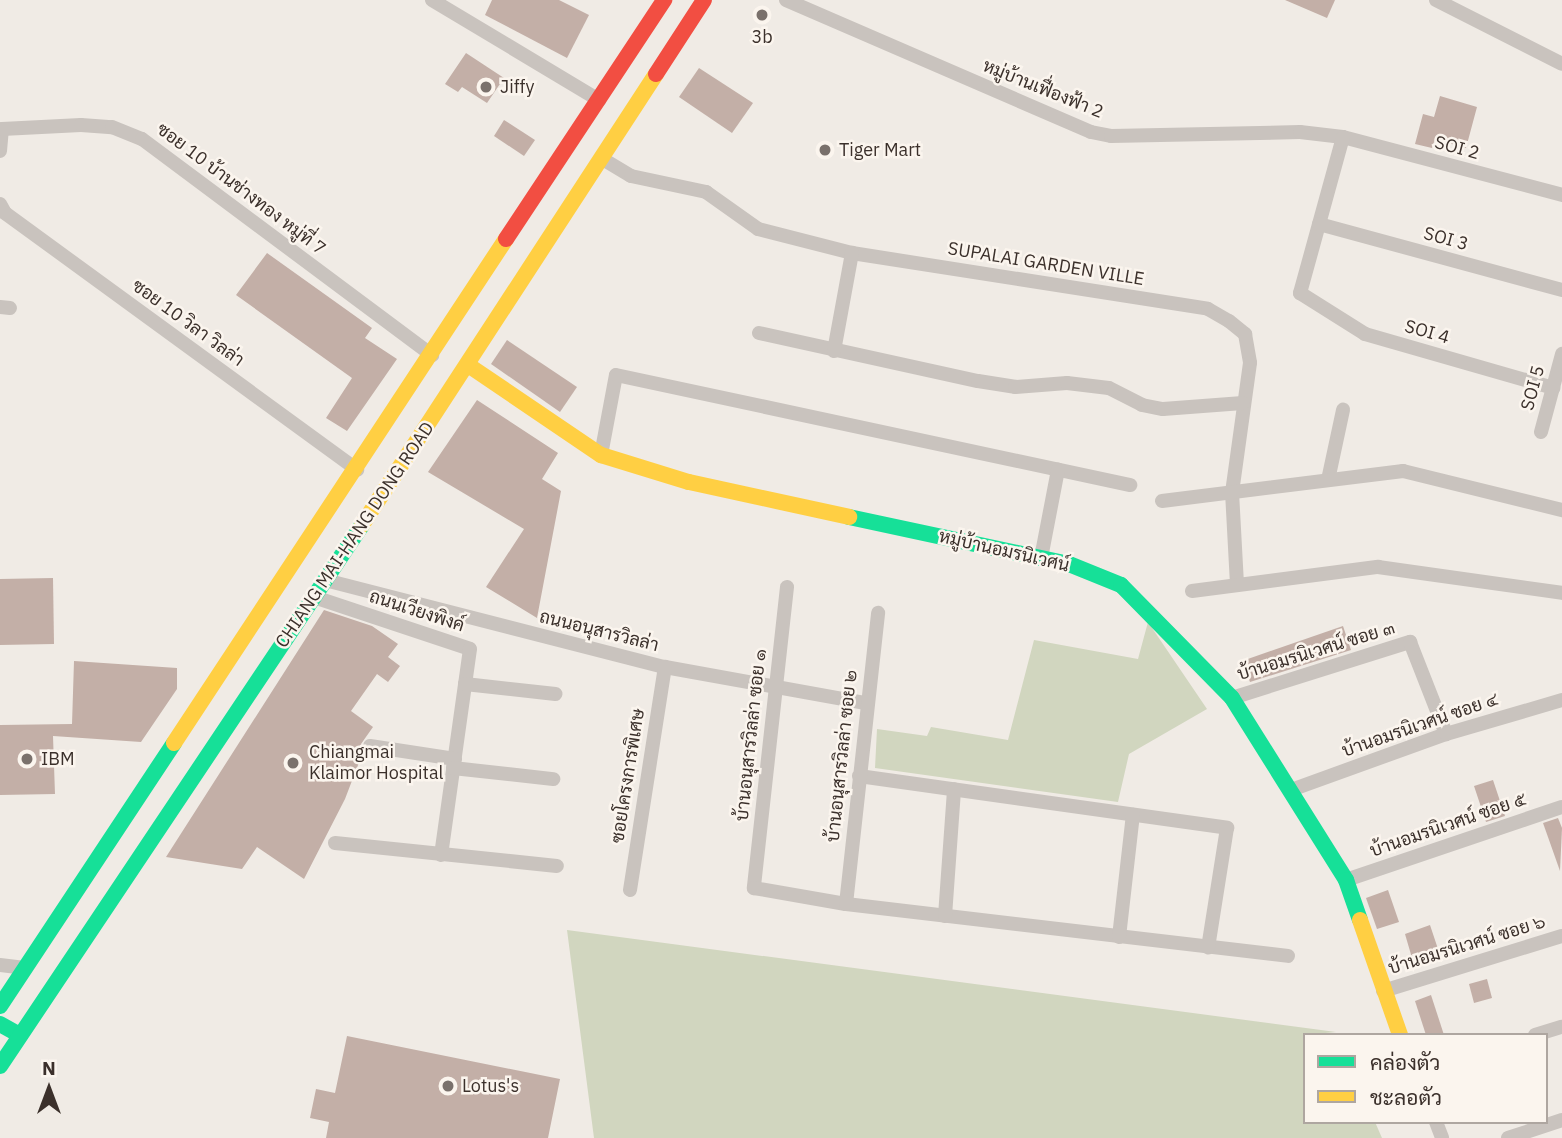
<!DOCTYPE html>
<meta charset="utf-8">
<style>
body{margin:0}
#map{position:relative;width:1562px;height:1138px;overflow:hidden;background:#f0ebe5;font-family:"IBM Plex Sans",Sarabun,sans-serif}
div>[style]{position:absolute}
.green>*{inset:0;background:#d1d6bf}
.building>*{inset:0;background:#c3afa7}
.street>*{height:14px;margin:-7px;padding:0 7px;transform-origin:7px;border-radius:7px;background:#c9c3be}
.fast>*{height:16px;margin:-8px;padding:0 8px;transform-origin:8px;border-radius:8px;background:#16e098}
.slow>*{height:16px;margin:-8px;padding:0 8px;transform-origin:8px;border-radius:8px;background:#ffcf43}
.jam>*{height:16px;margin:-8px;padding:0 8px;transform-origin:8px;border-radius:8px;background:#f24e42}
.dots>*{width:19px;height:19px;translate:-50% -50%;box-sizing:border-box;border:4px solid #fbf5ee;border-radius:50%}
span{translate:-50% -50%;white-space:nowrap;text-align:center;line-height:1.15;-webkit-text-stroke:5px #fbf5ee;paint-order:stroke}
.poi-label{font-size:18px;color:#3b302b}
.left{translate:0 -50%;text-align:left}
.street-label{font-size:18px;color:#3b302b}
.legend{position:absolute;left:1303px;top:1033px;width:245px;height:91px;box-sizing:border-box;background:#fbf5ee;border:2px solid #aea6a0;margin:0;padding:9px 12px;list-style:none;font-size:21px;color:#3b302b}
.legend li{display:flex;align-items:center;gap:14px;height:35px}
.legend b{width:35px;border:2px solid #aea6a0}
.north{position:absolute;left:14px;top:1054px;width:70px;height:70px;-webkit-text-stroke:5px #fbf5ee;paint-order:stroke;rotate:0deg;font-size:19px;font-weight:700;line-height:28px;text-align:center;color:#3b302b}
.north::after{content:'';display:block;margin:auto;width:24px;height:32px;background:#3b302b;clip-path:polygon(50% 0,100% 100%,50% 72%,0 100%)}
</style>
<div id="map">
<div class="green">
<i style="clip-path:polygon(1148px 622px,1207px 709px,1129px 754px,1118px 802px,875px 768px,877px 729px,927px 736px,931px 727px,1008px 740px,1034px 640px,1138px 659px)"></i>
<i style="clip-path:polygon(567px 930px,1336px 1032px,1305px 1035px,1305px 1122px,1375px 1122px,1382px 1138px,594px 1138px)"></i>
</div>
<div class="building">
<i style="clip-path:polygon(492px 0,559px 0,589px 15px,567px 58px,485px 15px)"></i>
<i style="clip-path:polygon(1285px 0,1335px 0,1327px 18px)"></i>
<i style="clip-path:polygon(466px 53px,504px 78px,487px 103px,462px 87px,458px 92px,445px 84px)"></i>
<i style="clip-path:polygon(699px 68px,753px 103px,732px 133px,679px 97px)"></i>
<i style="clip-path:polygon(1440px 96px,1477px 107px,1466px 148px,1435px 139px,1432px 148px,1415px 144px,1423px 114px,1434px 117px)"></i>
<i style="clip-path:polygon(504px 120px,535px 140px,524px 156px,494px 136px)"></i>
<i style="clip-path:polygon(267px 253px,372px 328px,365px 338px,397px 359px,347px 431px,326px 418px,352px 378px,236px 295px)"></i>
<i style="clip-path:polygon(507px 340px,577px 387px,560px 412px,491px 364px)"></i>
<i style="clip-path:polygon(477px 400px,558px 453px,542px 479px,561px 491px,537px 618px,486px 587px,524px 529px,428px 472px)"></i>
<i style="clip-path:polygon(53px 578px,54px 644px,0 645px,0 579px)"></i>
<i style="clip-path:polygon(324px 610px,372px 626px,398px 644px,388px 657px,400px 666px,388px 682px,377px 674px,351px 711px,373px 727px,361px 744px,363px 752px,345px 799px,304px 879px,257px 847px,242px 869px,166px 857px)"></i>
<i style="clip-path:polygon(1343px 626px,1351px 650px,1250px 682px,1242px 661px)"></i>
<i style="clip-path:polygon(74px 661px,177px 668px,177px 689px,141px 742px,53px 736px,55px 794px,0 795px,0 725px,72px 724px)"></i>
<i style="clip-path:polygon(1493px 780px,1505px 816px,1486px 822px,1474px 786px)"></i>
<i style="clip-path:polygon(1558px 818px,1562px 828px,1560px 871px,1543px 823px)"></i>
<i style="clip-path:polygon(1388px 890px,1399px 922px,1377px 929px,1366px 898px)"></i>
<i style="clip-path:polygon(1430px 925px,1438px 949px,1412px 958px,1405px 934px)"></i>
<i style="clip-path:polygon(1487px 979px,1492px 998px,1474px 1003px,1469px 984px)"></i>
<i style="clip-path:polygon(1431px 995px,1444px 1035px,1426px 1035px,1415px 1001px)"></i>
<i style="clip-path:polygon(347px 1036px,560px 1079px,548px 1138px,326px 1138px,329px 1122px,310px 1118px,316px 1089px,335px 1093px)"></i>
</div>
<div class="street">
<i style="left:432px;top:0;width:195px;rotate:30.9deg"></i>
<i style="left:786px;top:0;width:332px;rotate:23.4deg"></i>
<i style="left:1091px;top:132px;width:20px;rotate:11deg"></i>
<i style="left:1111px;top:136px;width:189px;rotate:-1.2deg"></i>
<i style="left:1300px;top:132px;width:43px;rotate:6.6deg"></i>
<i style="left:1343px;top:137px;width:227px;rotate:14.8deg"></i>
<i style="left:1436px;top:0;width:141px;rotate:26.9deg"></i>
<i style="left:1343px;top:137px;width:162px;rotate:105.4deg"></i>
<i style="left:1300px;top:293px;width:77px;rotate:32.2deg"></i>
<i style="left:1365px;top:334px;width:196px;rotate:16deg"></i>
<i style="left:0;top:151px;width:22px;rotate:-85deg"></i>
<i style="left:2px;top:129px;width:79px;rotate:-2.9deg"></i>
<i style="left:81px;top:125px;width:31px;rotate:4deg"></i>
<i style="left:112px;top:127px;width:32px;rotate:22deg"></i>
<i style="left:142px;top:139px;width:362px;rotate:36.7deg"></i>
<i style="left:601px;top:158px;width:35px;rotate:31deg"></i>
<i style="left:631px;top:176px;width:77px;rotate:12deg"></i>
<i style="left:706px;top:192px;width:64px;rotate:35.4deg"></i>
<i style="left:758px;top:229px;width:97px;rotate:14.3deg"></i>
<i style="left:852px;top:253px;width:360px;rotate:8.9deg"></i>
<i style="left:1208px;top:309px;width:24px;rotate:30deg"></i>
<i style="left:1229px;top:321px;width:21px;rotate:39deg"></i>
<i style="left:1245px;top:334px;width:29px;rotate:80deg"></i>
<i style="left:1250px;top:363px;width:130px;rotate:97.9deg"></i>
<i style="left:1232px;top:492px;width:93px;rotate:86.9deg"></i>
<i style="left:0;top:204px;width:10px;rotate:61deg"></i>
<i style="left:5px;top:213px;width:436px;rotate:36.1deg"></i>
<i style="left:1319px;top:224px;width:252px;rotate:15.2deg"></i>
<i style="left:0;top:307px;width:10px;rotate:6deg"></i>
<i style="left:759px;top:333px;width:224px;rotate:12.4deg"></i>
<i style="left:978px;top:381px;width:37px;rotate:9deg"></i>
<i style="left:1015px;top:387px;width:52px;rotate:-4.4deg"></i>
<i style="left:1067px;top:383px;width:42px;rotate:6.8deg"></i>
<i style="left:1109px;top:388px;width:37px;rotate:27deg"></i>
<i style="left:1142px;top:405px;width:21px;rotate:11deg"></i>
<i style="left:1163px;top:409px;width:80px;rotate:-4.3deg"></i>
<i style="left:834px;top:351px;width:100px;rotate:-79.6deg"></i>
<i style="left:1541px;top:432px;width:81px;rotate:-74.9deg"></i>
<i style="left:601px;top:455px;width:81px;rotate:-79.4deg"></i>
<i style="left:616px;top:375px;width:526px;rotate:12.08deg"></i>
<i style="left:1328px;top:480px;width:72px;rotate:-77.9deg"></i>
<i style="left:1162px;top:501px;width:243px;rotate:-7.1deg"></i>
<i style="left:1403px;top:471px;width:164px;rotate:13.8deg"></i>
<i style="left:1041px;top:558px;width:90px;rotate:-79.1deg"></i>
<i style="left:325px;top:580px;width:351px;rotate:14.4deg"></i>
<i style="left:665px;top:667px;width:204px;rotate:10.2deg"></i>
<i style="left:787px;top:587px;width:303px;rotate:96.3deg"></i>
<i style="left:754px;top:888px;width:93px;rotate:9.9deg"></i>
<i style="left:846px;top:904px;width:445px;rotate:6.7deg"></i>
<i style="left:1192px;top:591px;width:188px;rotate:-7.4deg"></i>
<i style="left:1378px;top:567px;width:186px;rotate:8deg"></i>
<i style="left:314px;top:597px;width:164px;rotate:18.4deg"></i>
<i style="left:470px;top:649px;width:208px;rotate:98deg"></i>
<i style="left:465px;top:684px;width:91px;rotate:6.3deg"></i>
<i style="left:1232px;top:698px;width:187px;rotate:-17.5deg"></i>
<i style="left:1410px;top:642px;width:99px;rotate:68.6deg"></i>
<i style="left:370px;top:746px;width:86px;rotate:8.7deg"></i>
<i style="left:453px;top:768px;width:101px;rotate:6.3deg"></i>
<i style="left:859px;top:776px;width:372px;rotate:8deg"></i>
<i style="left:1227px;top:828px;width:121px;rotate:99deg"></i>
<i style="left:1291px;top:790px;width:165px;rotate:-19.9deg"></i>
<i style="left:1446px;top:734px;width:121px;rotate:-16.3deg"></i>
<i style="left:335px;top:843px;width:223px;rotate:5.9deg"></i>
<i style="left:1346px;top:880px;width:228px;rotate:-18.7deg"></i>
<i style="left:630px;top:890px;width:226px;rotate:-81.1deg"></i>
<i style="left:846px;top:904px;width:293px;rotate:-83.7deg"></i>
<i style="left:945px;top:916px;width:127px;rotate:-85.9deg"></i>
<i style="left:1119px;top:937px;width:123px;rotate:-83.5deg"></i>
<i style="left:0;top:965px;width:25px;rotate:7deg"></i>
<i style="left:1383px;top:991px;width:187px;rotate:-17.1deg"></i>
<i style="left:1535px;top:1035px;width:28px;rotate:-17deg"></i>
<i style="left:1436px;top:1122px;width:17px;rotate:69deg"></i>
<i style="left:1508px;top:1138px;width:57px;rotate:-18.4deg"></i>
</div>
<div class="fast">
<i style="left:849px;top:517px;width:225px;rotate:12.1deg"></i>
<i style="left:1069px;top:564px;width:56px;rotate:22deg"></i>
<i style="left:1121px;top:585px;width:158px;rotate:45.5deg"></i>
<i style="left:1232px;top:698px;width:215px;rotate:57.9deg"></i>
<i style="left:1346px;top:880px;width:42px;rotate:70.7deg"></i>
<i style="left:0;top:1006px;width:315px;rotate:-56.5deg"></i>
<i style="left:0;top:1024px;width:23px;rotate:29deg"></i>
<i style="left:0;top:1066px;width:651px;rotate:-56.21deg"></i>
</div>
<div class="slow">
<i style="left:468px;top:365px;width:161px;rotate:34.1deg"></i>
<i style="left:601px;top:455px;width:92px;rotate:17.1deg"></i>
<i style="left:689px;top:482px;width:164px;rotate:12.3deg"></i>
<i style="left:362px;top:525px;width:538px;rotate:-56.9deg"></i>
<i style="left:174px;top:743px;width:604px;rotate:-56.63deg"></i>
<i style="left:1360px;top:920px;width:122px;rotate:70.8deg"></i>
</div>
<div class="jam">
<i style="left:656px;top:74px;width:88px;rotate:-57deg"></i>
<i style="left:506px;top:239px;width:287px;rotate:-56.5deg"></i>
</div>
<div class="dots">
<i style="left:762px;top:15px;background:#7a716c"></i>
<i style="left:486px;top:87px;background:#7a716c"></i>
<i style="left:825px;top:150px;background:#7a716c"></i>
<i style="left:27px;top:759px;background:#7a716c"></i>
<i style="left:293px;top:763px;background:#7a716c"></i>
<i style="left:448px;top:1086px;background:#7a716c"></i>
</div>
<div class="poi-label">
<span style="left:762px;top:37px">3b</span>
<span class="left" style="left:500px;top:87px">Jiffy</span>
<span class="left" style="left:839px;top:150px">Tiger Mart</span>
<span class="left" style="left:309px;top:763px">Chiangmai<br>Klaimor Hospital</span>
<span class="left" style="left:41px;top:759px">IBM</span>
<span class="left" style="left:462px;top:1086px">Lotus's</span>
</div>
<div class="street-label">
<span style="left:1043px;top:89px;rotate:22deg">หมู่บ้านเฟื่องฟ้า 2</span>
<span style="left:1457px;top:148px;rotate:15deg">SOI 2</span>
<span style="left:241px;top:189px;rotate:37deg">ซอย 10 บ้านช่างทอง หมู่ที่ 7</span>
<span style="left:1446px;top:239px;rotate:15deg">SOI 3</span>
<span style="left:1046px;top:264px;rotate:9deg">SUPALAI GARDEN VILLE</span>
<span style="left:188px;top:323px;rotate:36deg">ซอย 10 วิลา วิลล่า</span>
<span style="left:1427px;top:332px;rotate:16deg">SOI 4</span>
<span style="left:1533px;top:388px;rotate:-75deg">SOI 5</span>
<span style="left:355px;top:535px;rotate:-56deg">CHIANG MAI-HANG DONG ROAD</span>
<span style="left:1004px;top:551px;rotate:13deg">หมู่บ้านอมรนิเวศน์</span>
<span style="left:417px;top:611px;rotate:18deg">ถนนเวียงพิงค์</span>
<span style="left:599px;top:631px;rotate:14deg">ถนนอนุสารวิลล่า</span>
<span style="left:1316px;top:651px;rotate:-17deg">บ้านอมรนิเวศน์ ซอย ๓</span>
<span style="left:1420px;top:725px;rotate:-19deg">บ้านอมรนิเวศน์ ซอย ๔</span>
<span style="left:751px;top:735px;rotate:-84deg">บ้านอนุสารวิลล่า ซอย ๑</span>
<span style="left:842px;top:756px;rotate:-84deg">บ้านอนุสารวิลล่า ซอย ๒</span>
<span style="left:628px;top:776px;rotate:-81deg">ซอยโครงการพิเศษ</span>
<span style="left:1448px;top:825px;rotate:-19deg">บ้านอมรนิเวศน์ ซอย ๕</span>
<span style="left:1467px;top:945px;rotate:-17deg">บ้านอมรนิเวศน์ ซอย ๖</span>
</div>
<ul class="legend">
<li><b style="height:9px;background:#16e098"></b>คล่องตัว</li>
<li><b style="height:9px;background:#ffcf43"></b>ชะลอตัว</li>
</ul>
<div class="north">N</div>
</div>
